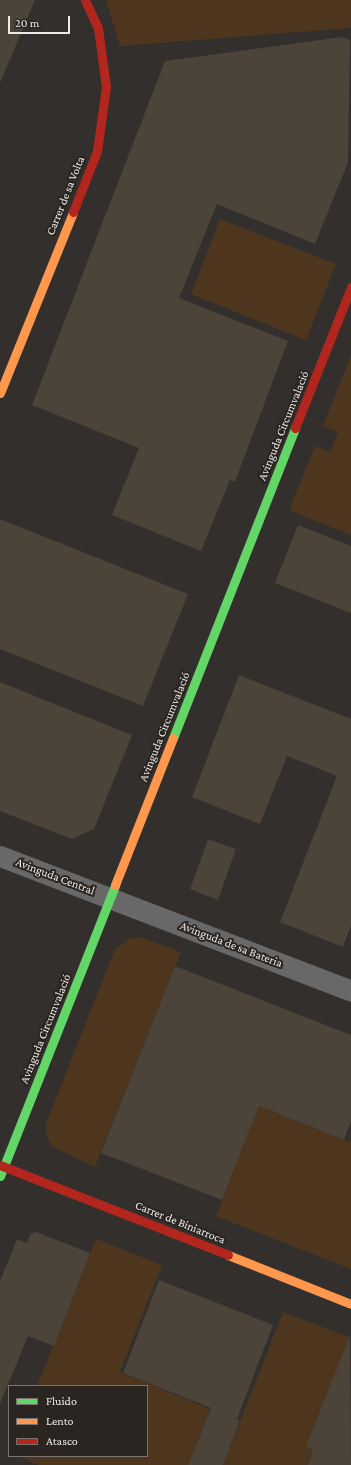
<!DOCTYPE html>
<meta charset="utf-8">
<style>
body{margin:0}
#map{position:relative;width:351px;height:1465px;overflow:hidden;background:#322f2d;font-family:"Crimson Pro",serif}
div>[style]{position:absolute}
.green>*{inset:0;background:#4e361e}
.building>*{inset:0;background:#4c4339}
.street>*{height:21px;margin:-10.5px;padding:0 10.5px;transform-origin:10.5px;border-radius:10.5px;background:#696868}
.fast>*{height:9px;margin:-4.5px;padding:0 4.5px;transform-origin:4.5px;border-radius:4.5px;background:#63d668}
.slow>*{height:9px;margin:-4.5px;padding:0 4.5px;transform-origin:4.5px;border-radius:4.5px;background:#ff974d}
.jam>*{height:9px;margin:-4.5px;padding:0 4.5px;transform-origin:4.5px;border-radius:4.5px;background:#b3261e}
span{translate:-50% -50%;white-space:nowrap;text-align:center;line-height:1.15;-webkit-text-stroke:4px #2a2521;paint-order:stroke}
.street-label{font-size:12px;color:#ece9e6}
.legend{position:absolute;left:8px;top:1385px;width:140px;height:72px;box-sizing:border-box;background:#2a2521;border:1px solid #787370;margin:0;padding:5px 7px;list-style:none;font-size:12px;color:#ece9e6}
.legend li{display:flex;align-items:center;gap:8px;height:20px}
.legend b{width:20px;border:1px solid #787370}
.scale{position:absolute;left:8px;top:16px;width:62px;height:18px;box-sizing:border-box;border:2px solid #ece9e6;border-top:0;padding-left:5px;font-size:12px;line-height:14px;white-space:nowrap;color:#ece9e6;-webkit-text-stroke:3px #2a2521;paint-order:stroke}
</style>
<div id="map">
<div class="green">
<i style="clip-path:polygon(106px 0,351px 0,351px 28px,120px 46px)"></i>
<i style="clip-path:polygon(220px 219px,336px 264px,306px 340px,191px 294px)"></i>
<i style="clip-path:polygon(351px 355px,351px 535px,289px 510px,315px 446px,330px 452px,338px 432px,323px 426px)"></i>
<i style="clip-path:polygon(131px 938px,143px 938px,181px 952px,95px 1167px,51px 1146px,45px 1131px,47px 1121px,115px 949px)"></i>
<i style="clip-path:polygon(259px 1106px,349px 1142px,351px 1138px,351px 1269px,216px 1216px)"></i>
<i style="clip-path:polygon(96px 1239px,162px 1265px,120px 1372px,210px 1409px,188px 1465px,39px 1465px,16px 1456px,147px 1456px,147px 1386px,37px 1386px)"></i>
<i style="clip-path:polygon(283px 1312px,349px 1337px,308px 1465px,223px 1465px)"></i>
</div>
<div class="building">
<i style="clip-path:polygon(0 0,35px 0,0 83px)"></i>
<i style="clip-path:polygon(342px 37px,350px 40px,348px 162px,315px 244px,217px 204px,179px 298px,288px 341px,235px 482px,230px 480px,201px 551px,112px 515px,139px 448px,32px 405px,165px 61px)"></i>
<i style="clip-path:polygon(0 519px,188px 594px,143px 706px,0 649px)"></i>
<i style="clip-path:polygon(298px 525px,351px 546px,351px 613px,275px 583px)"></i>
<i style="clip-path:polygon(239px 675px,351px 719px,351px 926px,343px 947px,280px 922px,337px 776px,287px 756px,260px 824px,192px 797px)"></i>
<i style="clip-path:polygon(0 682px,132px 735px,94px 829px,72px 839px,0 811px)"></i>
<i style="clip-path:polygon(208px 839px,236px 849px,218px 900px,190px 889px)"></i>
<i style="clip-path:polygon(175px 966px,351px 1035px,351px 1121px,344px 1140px,259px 1106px,222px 1200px,101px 1153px)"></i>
<i style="clip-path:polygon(36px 1232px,90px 1253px,54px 1346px,28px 1336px,0 1404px,0 1281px,17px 1239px,27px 1243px,31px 1233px)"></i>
<i style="clip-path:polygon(159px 1280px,273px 1325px,237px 1419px,240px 1420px,223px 1465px,188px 1465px,211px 1408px,123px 1373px)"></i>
<i style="clip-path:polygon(350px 1335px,351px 1465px,308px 1465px,313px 1450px,306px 1447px)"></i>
</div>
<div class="street">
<i style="left:0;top:856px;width:376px;rotate:21deg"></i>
</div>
<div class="fast">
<i style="left:173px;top:738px;width:333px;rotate:-68.5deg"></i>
<i style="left:0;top:1176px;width:313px;rotate:-68.4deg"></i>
</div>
<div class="slow">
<i style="left:0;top:393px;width:195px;rotate:-68deg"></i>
<i style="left:115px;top:885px;width:158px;rotate:-68.5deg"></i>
<i style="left:228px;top:1255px;width:132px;rotate:21.7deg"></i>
</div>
<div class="jam">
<i style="left:73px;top:212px;width:66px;rotate:-68.5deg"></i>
<i style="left:97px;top:151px;width:65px;rotate:-82deg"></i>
<i style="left:106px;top:87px;width:60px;rotate:-97.7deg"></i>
<i style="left:98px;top:28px;width:31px;rotate:-115deg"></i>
<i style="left:295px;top:428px;width:152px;rotate:-68.3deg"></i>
<i style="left:0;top:1165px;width:245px;rotate:21.5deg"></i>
</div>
<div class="street-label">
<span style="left:66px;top:196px;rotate:-68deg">Carrer de sa Volta</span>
<span style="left:284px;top:426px;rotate:-68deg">Avinguda Circumvalació</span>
<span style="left:165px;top:727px;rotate:-68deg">Avinguda Circumvalació</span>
<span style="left:55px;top:877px;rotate:21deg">Avinguda Central</span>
<span style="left:231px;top:945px;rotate:21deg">Avinguda de sa Bateria</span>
<span style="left:46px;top:1029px;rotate:-68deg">Avinguda Circumvalació</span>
<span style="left:180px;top:1223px;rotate:22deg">Carrer de Biniarroca</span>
</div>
<ul class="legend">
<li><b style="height:5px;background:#63d668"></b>Fluido</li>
<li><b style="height:5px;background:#ff974d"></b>Lento</li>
<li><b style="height:5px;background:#b3261e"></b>Atasco</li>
</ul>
<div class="scale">20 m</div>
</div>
